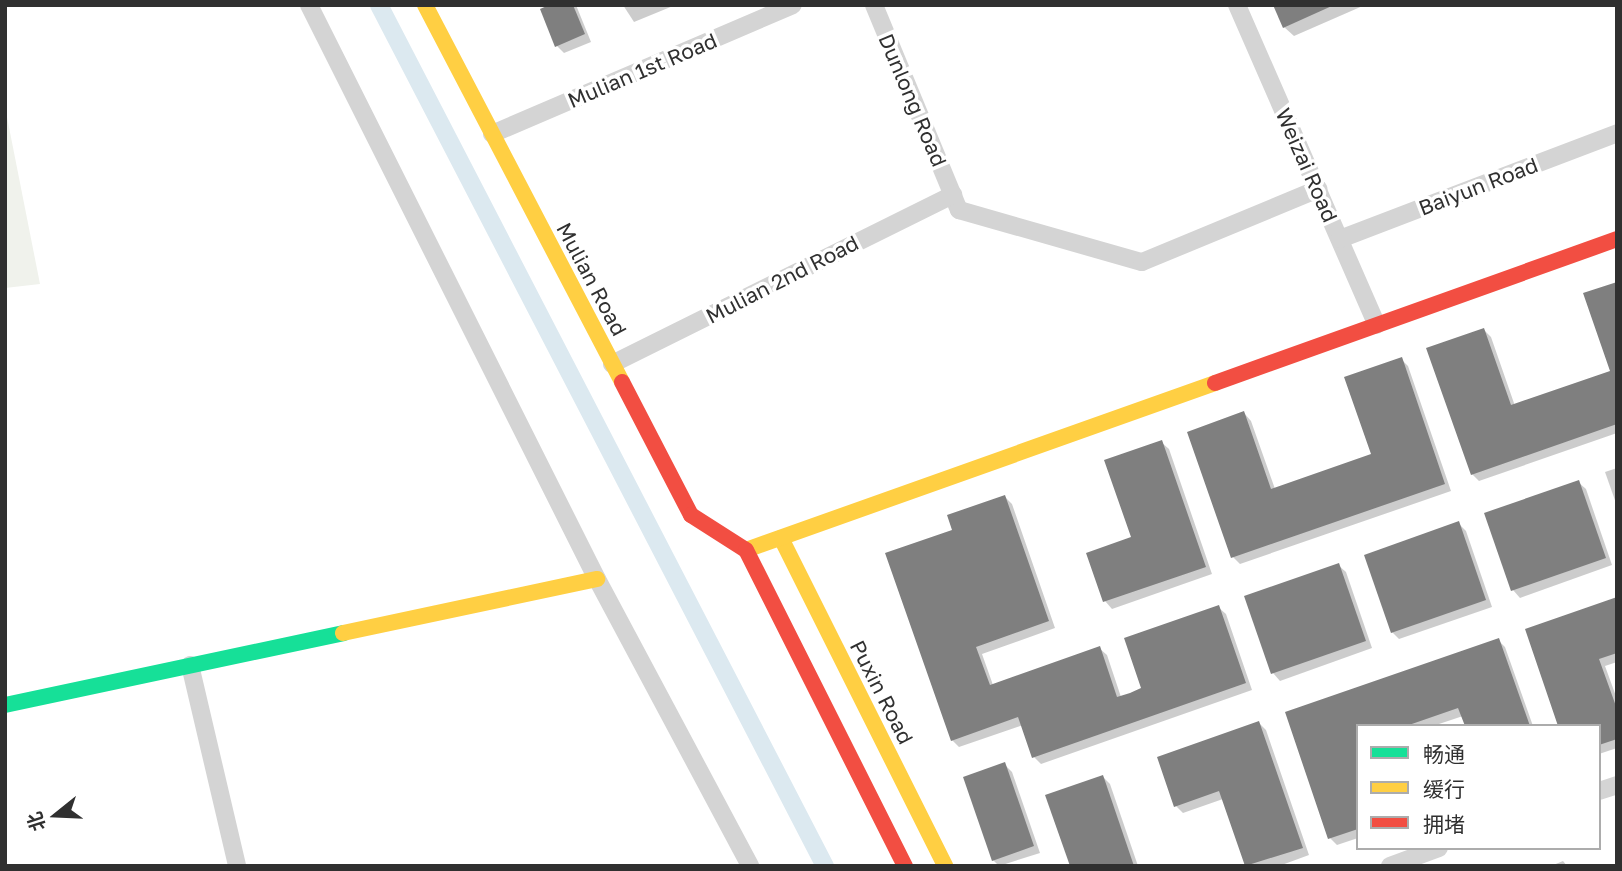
<!DOCTYPE html>
<meta charset="utf-8">
<style>
body{margin:0}
#map{position:relative;width:1622px;height:871px;overflow:hidden;background:#fff;font-family:"Golos Text","Noto Sans SC",sans-serif}
div>[style]{position:absolute}
.green>*{inset:0;background:#f0f2ec}
.shadow>*{inset:0;background:#0003}
.canal>*{height:18px;margin:-9px;padding:0 9px;transform-origin:9px;border-radius:9px;background:#dce9f0}
.building>*{inset:0;background:#7f7f7f}
.street>*{height:18px;margin:-9px;padding:0 9px;transform-origin:9px;border-radius:9px;background:#d4d4d4}
.fast>*{height:16px;margin:-8px;padding:0 8px;transform-origin:8px;border-radius:8px;background:#16e098}
.slow>*{height:16px;margin:-8px;padding:0 8px;transform-origin:8px;border-radius:8px;background:#ffcf43}
.jam>*{height:16px;margin:-8px;padding:0 8px;transform-origin:8px;border-radius:8px;background:#f24e42}
span{translate:-50% -50%;white-space:nowrap;text-align:center;line-height:1.15;-webkit-text-stroke:7px #fff;paint-order:stroke}
.street-label{font-size:21px;color:#303030}
.frame{position:absolute;inset:0;border:7px solid #303030;pointer-events:none}
.legend{position:absolute;left:1356px;top:724px;width:245px;height:126px;box-sizing:border-box;background:#fff;border:2px solid #acacac;margin:0;padding:9px 12px;list-style:none;font-size:21px;color:#303030}
.legend li{display:flex;align-items:center;gap:14px;height:35px}
.legend b{width:35px;border:2px solid #acacac}
.north{position:absolute;left:21px;top:780px;width:70px;height:70px;-webkit-text-stroke:5px #fff;paint-order:stroke;rotate:252deg;font-size:19px;font-weight:700;line-height:28px;text-align:center;color:#303030}
.north::after{content:'';display:block;margin:auto;width:24px;height:32px;background:#303030;clip-path:polygon(50% 0,100% 100%,50% 72%,0 100%)}
</style>
<div id="map">
<div class="green">
<i style="clip-path:polygon(5px 107px,40px 284px,5px 288px)"></i>
</div>
<div class="shadow">
<i style="clip-path:polygon(553px 5px,576px 5px,591px 42px,564px 53px,557px 46px)"></i>
<i style="clip-path:polygon(623px 5px,673px 5px,673px 6px,634px 22px)"></i>
<i style="clip-path:polygon(1275px 5px,1365px 5px,1294px 36px,1284px 27px)"></i>
<i style="clip-path:polygon(1617px 284px,1617px 433px,1479px 481px,1472px 474px,1484px 330px,1491px 337px,1515px 406px,1612px 372px)"></i>
<i style="clip-path:polygon(1401px 359px,1408px 366px,1451px 491px,1240px 564px,1233px 557px,1244px 413px,1251px 421px,1275px 489px,1373px 455px)"></i>
<i style="clip-path:polygon(1161px 442px,1169px 449px,1212px 574px,1112px 609px,1105px 601px,1088px 554px,1133px 539px)"></i>
<i style="clip-path:polygon(1617px 468px,1617px 506px,1605px 472px)"></i>
<i style="clip-path:polygon(1578px 482px,1586px 489px,1612px 565px,1520px 598px,1513px 590px)"></i>
<i style="clip-path:polygon(1005px 497px,1012px 504px,1055px 628px,982px 654px,993px 685px,1099px 648px,1107px 655px,1121px 697px,1144px 689px,1218px 607px,1226px 614px,1252px 690px,1041px 764px,1034px 757px,1023px 725px,959px 747px,952px 740px,955px 531px)"></i>
<i style="clip-path:polygon(1458px 523px,1466px 531px,1492px 607px,1399px 639px,1392px 632px)"></i>
<i style="clip-path:polygon(1338px 565px,1346px 572px,1372px 648px,1280px 681px,1273px 673px,1246px 597px)"></i>
<i style="clip-path:polygon(1617px 599px,1617px 662px,1605px 666px,1617px 699px,1617px 748px,1599px 754px,1599px 726px,1560px 726px)"></i>
<i style="clip-path:polygon(1498px 640px,1505px 647px,1533px 726px,1467px 726px,1463px 716px,1433px 726px,1358px 726px,1358px 838px,1337px 845px,1330px 838px,1287px 713px)"></i>
<i style="clip-path:polygon(1259px 723px,1266px 730px,1309px 855px,1279px 866px,1247px 866px,1223px 799px,1183px 813px,1176px 806px)"></i>
<i style="clip-path:polygon(1004px 764px,1012px 772px,1040px 853px,999px 866px,993px 860px)"></i>
<i style="clip-path:polygon(1103px 777px,1110px 784px,1138px 866px,1072px 866px)"></i>
<i style="clip-path:polygon(1563px 861px,1567px 866px,1551px 866px)"></i>
</div>
<div class="canal">
<i style="left:379px;top:5px;width:970px;rotate:62.62deg"></i>
</div>
<div class="building">
<i style="clip-path:polygon(549px 5px,573px 5px,585px 34px,555px 47px,540px 9px)"></i>
<i style="clip-path:polygon(1273px 5px,1334px 5px,1283px 28px)"></i>
<i style="clip-path:polygon(1617px 282px,1617px 424px,1471px 475px,1426px 348px,1484px 328px,1511px 405px,1610px 371px,1583px 293px)"></i>
<i style="clip-path:polygon(1402px 357px,1445px 484px,1231px 558px,1187px 432px,1244px 411px,1271px 489px,1371px 454px,1344px 377px)"></i>
<i style="clip-path:polygon(1162px 440px,1206px 567px,1103px 602px,1086px 553px,1131px 537px,1104px 460px)"></i>
<i style="clip-path:polygon(1579px 480px,1606px 558px,1511px 591px,1484px 513px)"></i>
<i style="clip-path:polygon(1005px 495px,1049px 621px,976px 647px,990px 685px,1100px 646px,1117px 697px,1130px 693px,1141px 688px,1124px 638px,1219px 605px,1246px 683px,1032px 758px,1018px 717px,951px 741px,885px 553px,952px 530px,947px 515px)"></i>
<i style="clip-path:polygon(1459px 521px,1486px 600px,1391px 633px,1364px 555px)"></i>
<i style="clip-path:polygon(1339px 563px,1366px 641px,1271px 674px,1244px 596px)"></i>
<i style="clip-path:polygon(1617px 597px,1617px 653px,1599px 659px,1617px 709px,1617px 739px,1599px 745px,1599px 726px,1558px 726px,1525px 629px)"></i>
<i style="clip-path:polygon(1499px 638px,1530px 726px,1465px 726px,1458px 708px,1406px 726px,1358px 726px,1358px 829px,1328px 839px,1285px 712px)"></i>
<i style="clip-path:polygon(1259px 721px,1303px 848px,1245px 866px,1219px 791px,1174px 807px,1157px 757px)"></i>
<i style="clip-path:polygon(1005px 762px,1034px 846px,992px 861px,963px 777px)"></i>
<i style="clip-path:polygon(1103px 775px,1134px 866px,1070px 866px,1045px 795px)"></i>
</div>
<div class="street">
<i style="left:309px;top:5px;width:642px;rotate:63.36deg"></i>
<i style="left:597px;top:579px;width:325px;rotate:61.9deg"></i>
<i style="left:874px;top:5px;width:222px;rotate:67.5deg"></i>
<i style="left:959px;top:210px;width:190px;rotate:15.9deg"></i>
<i style="left:1142px;top:262px;width:191px;rotate:-22.5deg"></i>
<i style="left:1237px;top:5px;width:349px;rotate:66.4deg"></i>
<i style="left:492px;top:134px;width:327px;rotate:-23.2deg"></i>
<i style="left:1340px;top:239px;width:297px;rotate:-20.9deg"></i>
<i style="left:612px;top:364px;width:381px;rotate:-26.4deg"></i>
<i style="left:190px;top:665px;width:206px;rotate:76.8deg"></i>
<i style="left:1599px;top:791px;width:19px;rotate:-18deg"></i>
<i style="left:1390px;top:866px;width:52px;rotate:-20.2deg"></i>
</div>
<div class="fast">
<i style="left:5px;top:705px;width:346px;rotate:-12deg"></i>
</div>
<div class="slow">
<i style="left:425px;top:5px;width:425px;rotate:62.4deg"></i>
<i style="left:781px;top:538px;width:367px;rotate:63.4deg"></i>
<i style="left:746px;top:550px;width:498px;rotate:-19.6deg"></i>
<i style="left:343px;top:633px;width:260px;rotate:-12deg"></i>
</div>
<div class="jam">
<i style="left:622px;top:382px;width:150px;rotate:62.6deg"></i>
<i style="left:691px;top:515px;width:65px;rotate:32.5deg"></i>
<i style="left:1215px;top:383px;width:427px;rotate:-19.7deg"></i>
<i style="left:746px;top:550px;width:354px;rotate:63.3deg"></i>
</div>
<div class="street-label">
<span style="left:642px;top:70px;rotate:-23deg">Mulian 1st Road</span>
<span style="left:913px;top:100px;rotate:67deg">Dunlong Road</span>
<span style="left:1307px;top:165px;rotate:66deg">Weizai Road</span>
<span style="left:1478px;top:186px;rotate:-21deg">Baiyun Road</span>
<span style="left:592px;top:279px;rotate:62deg">Mulian Road</span>
<span style="left:782px;top:279px;rotate:-27deg">Mulian 2nd Road</span>
<span style="left:882px;top:692px;rotate:63deg">Puxin Road</span>
</div>
<div class="frame"></div>
<ul class="legend">
<li><b style="height:9px;background:#16e098"></b>畅通</li>
<li><b style="height:9px;background:#ffcf43"></b>缓行</li>
<li><b style="height:9px;background:#f24e42"></b>拥堵</li>
</ul>
<div class="north">北</div>
</div>
